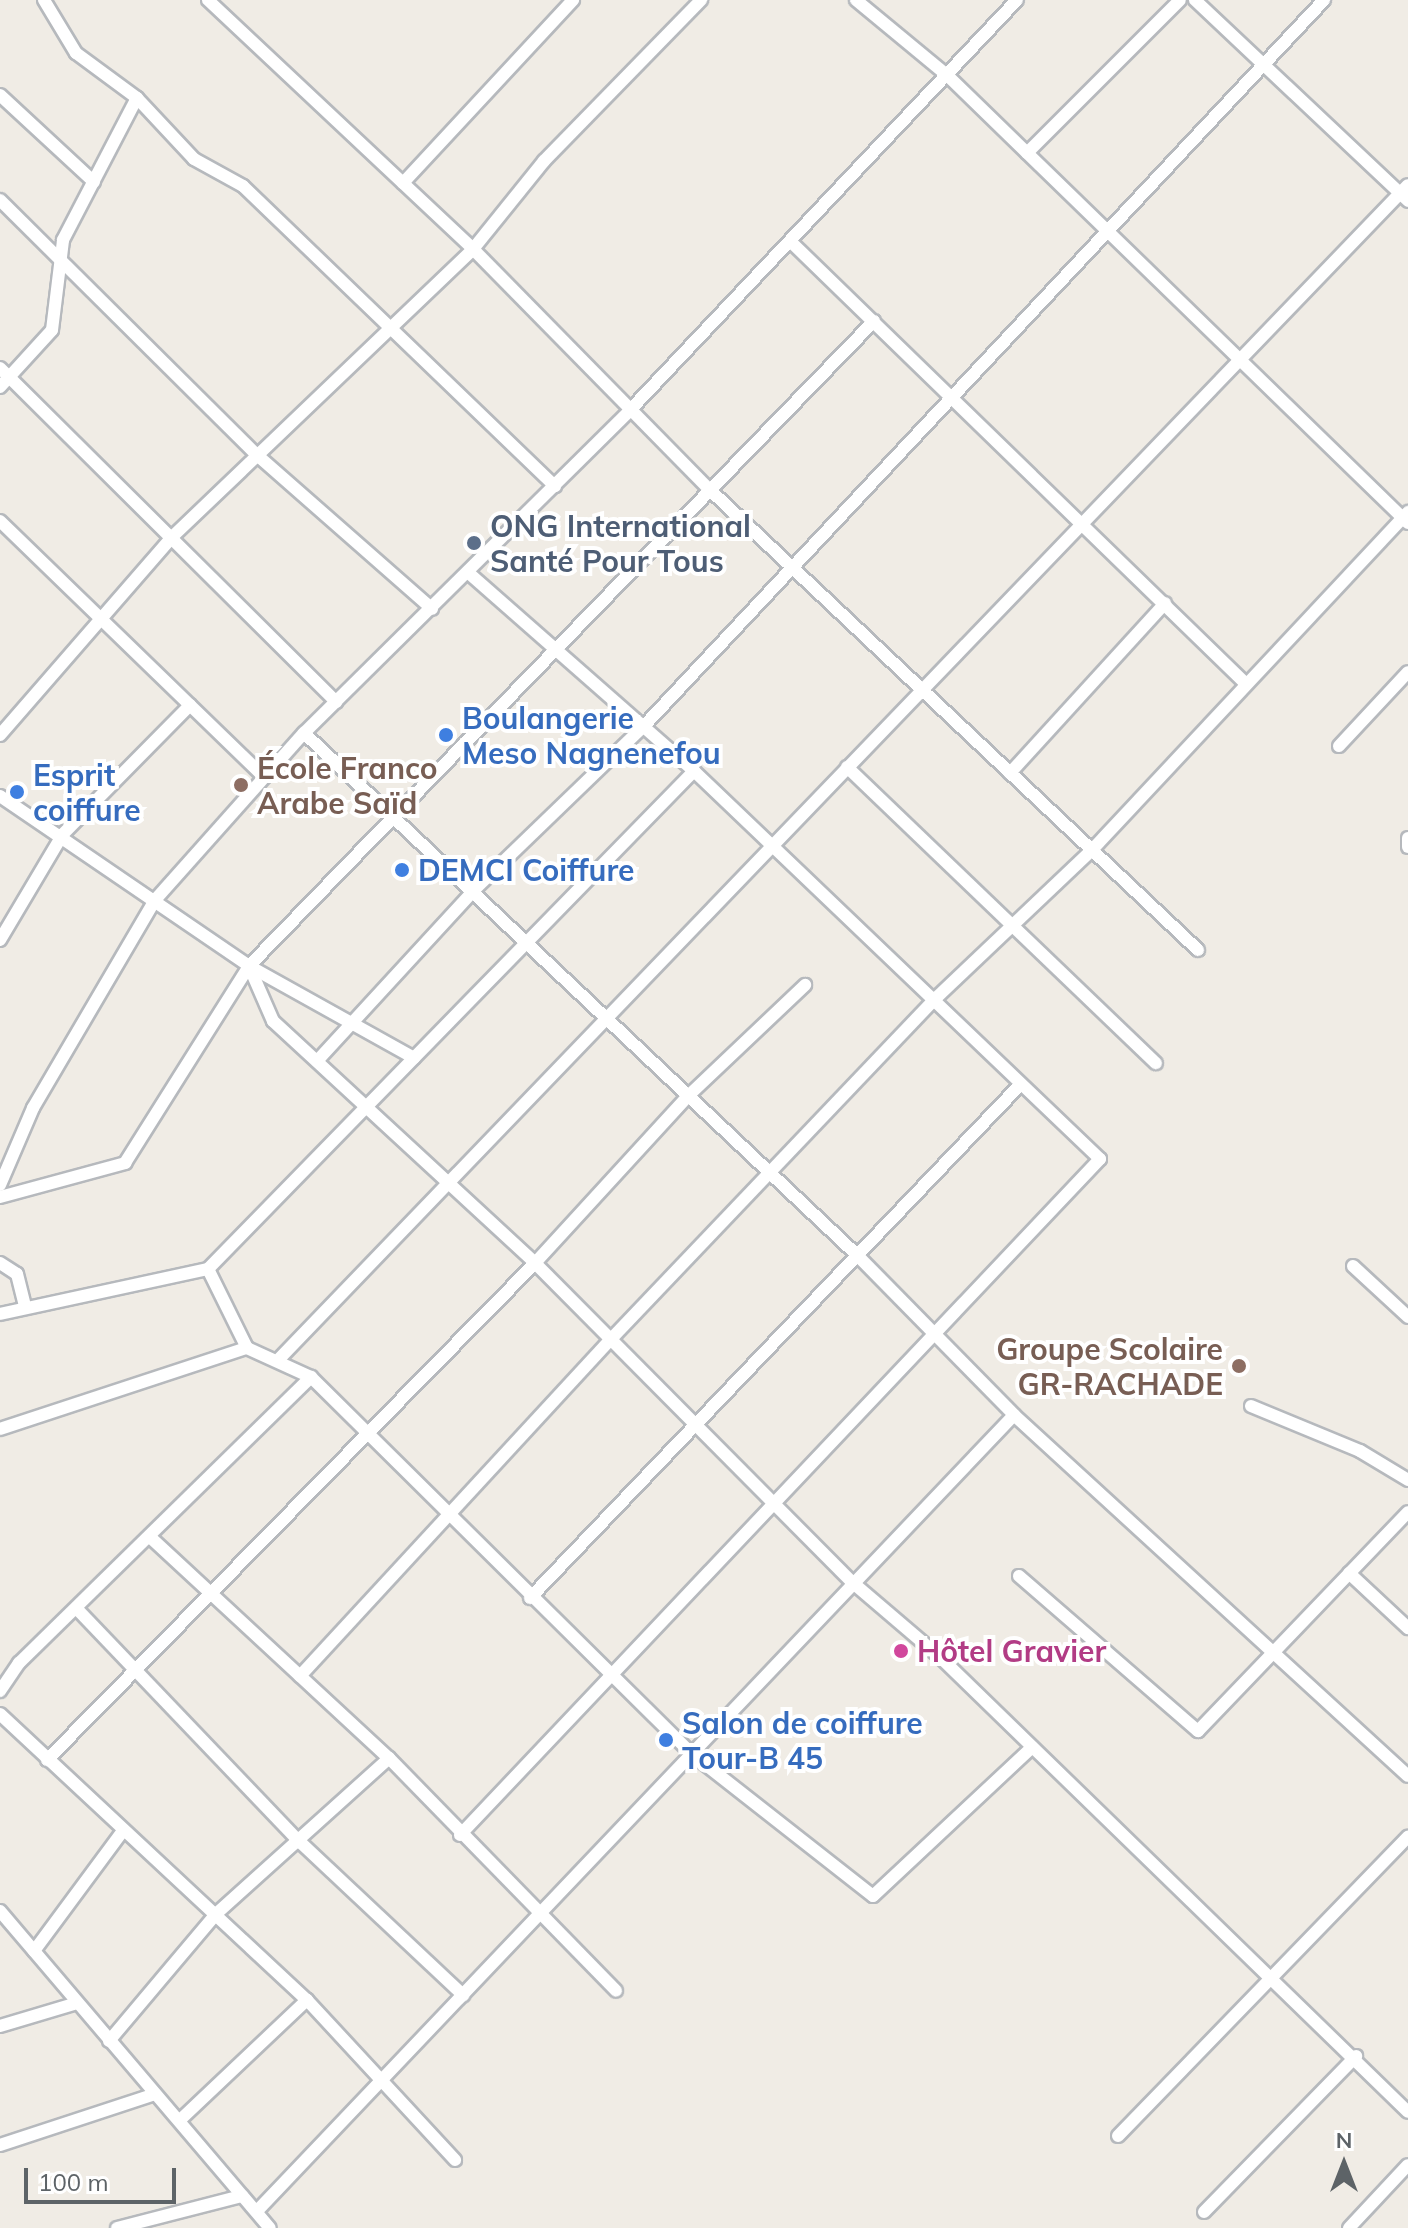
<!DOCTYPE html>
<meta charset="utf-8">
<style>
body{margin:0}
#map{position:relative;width:1408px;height:2228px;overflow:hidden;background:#f0ece5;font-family:Mulish,sans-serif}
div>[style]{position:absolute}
.roads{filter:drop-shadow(2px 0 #b6b9bd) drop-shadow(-2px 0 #b6b9bd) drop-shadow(0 2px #b6b9bd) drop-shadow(0 -2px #b6b9bd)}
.minor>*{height:12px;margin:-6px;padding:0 6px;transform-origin:6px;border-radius:6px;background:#fff}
.dots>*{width:22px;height:22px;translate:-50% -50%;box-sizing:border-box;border:4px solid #fff;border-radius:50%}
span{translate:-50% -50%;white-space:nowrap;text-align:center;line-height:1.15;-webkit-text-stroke:8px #fff;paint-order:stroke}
.service-label{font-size:30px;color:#4e5e75;font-weight:700}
.left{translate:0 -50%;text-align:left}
.shop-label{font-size:30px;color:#366cbe;font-weight:700}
.education-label{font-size:30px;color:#785e54;font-weight:700}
.right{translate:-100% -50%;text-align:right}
.hotel-label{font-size:30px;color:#b23c85;font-weight:700}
.north{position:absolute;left:1304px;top:2124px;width:80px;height:80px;-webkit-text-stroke:6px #fff;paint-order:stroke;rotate:0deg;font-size:22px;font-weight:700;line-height:32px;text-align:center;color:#5d6367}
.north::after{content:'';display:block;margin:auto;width:28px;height:36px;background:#5d6367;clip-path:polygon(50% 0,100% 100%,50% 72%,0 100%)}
.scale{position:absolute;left:24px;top:2168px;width:152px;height:36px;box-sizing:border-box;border:4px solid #5d6367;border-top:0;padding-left:10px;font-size:24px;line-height:28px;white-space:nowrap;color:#5d6367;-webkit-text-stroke:6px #fff;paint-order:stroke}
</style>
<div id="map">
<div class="roads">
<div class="minor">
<i style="left:44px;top:0;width:62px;rotate:58.9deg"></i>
<i style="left:76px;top:53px;width:76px;rotate:36.4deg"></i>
<i style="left:137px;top:98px;width:83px;rotate:46.9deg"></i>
<i style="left:194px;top:159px;width:56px;rotate:28.9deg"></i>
<i style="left:243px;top:186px;width:433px;rotate:43.9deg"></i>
<i style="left:208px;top:0;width:364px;rotate:43.2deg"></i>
<i style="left:473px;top:249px;width:337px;rotate:45.5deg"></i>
<i style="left:709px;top:489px;width:672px;rotate:43.31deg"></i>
<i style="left:856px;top:0;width:121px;rotate:39.6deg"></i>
<i style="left:949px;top:77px;width:640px;rotate:44.18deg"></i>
<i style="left:1195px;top:0;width:293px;rotate:43.3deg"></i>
<i style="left:0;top:95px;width:128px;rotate:42.8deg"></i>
<i style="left:1027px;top:153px;width:216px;rotate:-45deg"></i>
<i style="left:403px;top:183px;width:250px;rotate:-47.1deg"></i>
<i style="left:0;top:200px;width:362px;rotate:44.8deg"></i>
<i style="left:257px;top:455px;width:233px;rotate:41.3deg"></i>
<i style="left:790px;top:241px;width:636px;rotate:44.17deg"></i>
<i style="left:0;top:368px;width:474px;rotate:44.8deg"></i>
<i style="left:0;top:387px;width:77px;rotate:-47.6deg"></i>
<i style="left:52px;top:330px;width:91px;rotate:-83deg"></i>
<i style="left:63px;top:240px;width:160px;rotate:-62.5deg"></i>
<i style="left:0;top:521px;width:368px;rotate:44.1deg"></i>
<i style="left:304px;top:733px;width:760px;rotate:43.35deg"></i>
<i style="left:857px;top:1255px;width:224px;rotate:45.5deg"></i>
<i style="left:1014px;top:1415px;width:534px;rotate:42.5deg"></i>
<i style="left:0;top:735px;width:261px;rotate:-49deg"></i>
<i style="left:171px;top:538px;width:418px;rotate:-43.7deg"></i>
<i style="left:473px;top:249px;width:113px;rotate:-51.1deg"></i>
<i style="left:544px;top:161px;width:225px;rotate:-45.7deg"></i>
<i style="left:1339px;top:746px;width:101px;rotate:-47deg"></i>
<i style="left:847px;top:767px;width:428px;rotate:43.8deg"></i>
<i style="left:1010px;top:773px;width:230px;rotate:-47.6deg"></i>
<i style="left:0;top:796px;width:301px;rotate:34.3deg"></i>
<i style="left:249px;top:966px;width:189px;rotate:29.1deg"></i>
<i style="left:1408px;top:838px;width:9px;rotate:90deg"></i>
<i style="left:0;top:940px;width:123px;rotate:-59.3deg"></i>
<i style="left:63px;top:834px;width:181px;rotate:-45.4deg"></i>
<i style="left:249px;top:966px;width:60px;rotate:66.4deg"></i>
<i style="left:273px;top:1021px;width:357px;rotate:42.7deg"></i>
<i style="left:535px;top:1263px;width:450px;rotate:45.2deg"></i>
<i style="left:852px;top:1582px;width:117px;rotate:40.5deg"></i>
<i style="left:941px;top:1658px;width:651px;rotate:44.19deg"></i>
<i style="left:317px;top:1061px;width:234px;rotate:-47.4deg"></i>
<i style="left:475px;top:889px;width:233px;rotate:-44deg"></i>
<i style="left:643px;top:727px;width:996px;rotate:-46.87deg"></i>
<i style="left:0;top:1185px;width:84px;rotate:-66.8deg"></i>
<i style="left:33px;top:1108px;width:241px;rotate:-59.6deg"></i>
<i style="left:155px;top:900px;width:224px;rotate:-48.3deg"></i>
<i style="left:304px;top:733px;width:460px;rotate:-44.7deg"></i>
<i style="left:631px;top:409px;width:562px;rotate:-46.66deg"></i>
<i style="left:0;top:1197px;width:130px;rotate:-15.2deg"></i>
<i style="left:125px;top:1163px;width:233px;rotate:-57.8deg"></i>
<i style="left:249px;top:966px;width:898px;rotate:-45.9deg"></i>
<i style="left:0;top:1263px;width:20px;rotate:33deg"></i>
<i style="left:17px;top:1274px;width:33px;rotate:76deg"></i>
<i style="left:1353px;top:1266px;width:75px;rotate:42.8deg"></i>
<i style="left:208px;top:1269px;width:88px;rotate:63.7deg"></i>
<i style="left:247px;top:1348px;width:70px;rotate:24.4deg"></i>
<i style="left:311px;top:1377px;width:536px;rotate:44.7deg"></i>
<i style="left:692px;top:1754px;width:230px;rotate:38.1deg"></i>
<i style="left:873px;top:1896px;width:218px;rotate:-43.1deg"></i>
<i style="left:0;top:1314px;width:213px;rotate:-12.2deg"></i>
<i style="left:208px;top:1269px;width:696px;rotate:-45.7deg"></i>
<i style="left:280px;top:1358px;width:1627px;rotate:-46.12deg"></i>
<i style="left:1251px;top:1406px;width:118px;rotate:22.4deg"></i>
<i style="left:1360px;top:1451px;width:56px;rotate:31.1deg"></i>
<i style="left:0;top:1429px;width:260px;rotate:-18.2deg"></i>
<i style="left:150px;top:1537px;width:326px;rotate:42.8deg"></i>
<i style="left:389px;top:1758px;width:325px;rotate:45.7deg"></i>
<i style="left:1349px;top:1573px;width:81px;rotate:43deg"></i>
<i style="left:1019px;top:1576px;width:237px;rotate:40.9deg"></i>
<i style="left:1198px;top:1731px;width:303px;rotate:-46.2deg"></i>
<i style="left:530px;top:1598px;width:708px;rotate:-46.32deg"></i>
<i style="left:77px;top:1609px;width:323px;rotate:46.3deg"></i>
<i style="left:300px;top:1842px;width:224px;rotate:43.2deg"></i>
<i style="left:300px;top:1676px;width:460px;rotate:-47.3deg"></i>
<i style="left:612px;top:1338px;width:470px;rotate:-46.4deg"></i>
<i style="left:936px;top:998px;width:212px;rotate:-43.5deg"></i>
<i style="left:1090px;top:852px;width:466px;rotate:-46.9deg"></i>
<i style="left:0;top:1691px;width:34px;rotate:-56deg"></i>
<i style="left:19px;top:1663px;width:409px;rotate:-44.4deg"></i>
<i style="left:0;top:1714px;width:420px;rotate:43deg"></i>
<i style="left:307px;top:2000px;width:218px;rotate:47.2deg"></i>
<i style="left:47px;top:1760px;width:697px;rotate:-45.52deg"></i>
<i style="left:535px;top:1263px;width:225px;rotate:-47.5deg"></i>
<i style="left:687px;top:1097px;width:163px;rotate:-43.5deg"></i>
<i style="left:460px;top:1835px;width:931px;rotate:-46.57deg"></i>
<i style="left:1100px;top:1159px;width:562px;rotate:-136.3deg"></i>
<i style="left:694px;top:771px;width:300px;rotate:-138.7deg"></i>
<i style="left:0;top:1911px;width:416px;rotate:49.6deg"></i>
<i style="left:34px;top:1951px;width:148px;rotate:-53.5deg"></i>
<i style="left:0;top:2026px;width:77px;rotate:-16.6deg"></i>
<i style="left:109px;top:2041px;width:166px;rotate:-49.9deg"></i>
<i style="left:216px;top:1914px;width:233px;rotate:-42deg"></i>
<i style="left:180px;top:2120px;width:175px;rotate:-43.4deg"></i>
<i style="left:1118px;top:2136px;width:417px;rotate:-45.9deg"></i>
<i style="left:0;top:2145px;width:163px;rotate:-18.2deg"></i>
<i style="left:257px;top:2211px;width:1098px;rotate:-46.44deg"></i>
<i style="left:1204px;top:2212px;width:218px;rotate:-45.7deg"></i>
<i style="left:117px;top:2228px;width:129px;rotate:-14.4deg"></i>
<i style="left:1349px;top:2228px;width:86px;rotate:-46.9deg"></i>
</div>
</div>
<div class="dots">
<i style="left:474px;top:543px;background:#5c6f8a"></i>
<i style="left:446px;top:735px;background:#3f7fe0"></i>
<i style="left:241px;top:785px;background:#8d6e63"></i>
<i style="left:17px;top:792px;background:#3f7fe0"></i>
<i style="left:402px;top:870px;background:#3f7fe0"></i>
<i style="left:1239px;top:1366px;background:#8d6e63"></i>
<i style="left:901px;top:1651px;background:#d1479c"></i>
<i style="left:666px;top:1740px;background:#3f7fe0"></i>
</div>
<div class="service-label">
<span class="left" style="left:490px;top:543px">ONG International<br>Santé Pour Tous</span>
</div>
<div class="shop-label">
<span class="left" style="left:462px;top:735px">Boulangerie<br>Meso Nagnenefou</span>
<span class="left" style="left:33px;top:792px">Esprit<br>coiffure</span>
<span class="left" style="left:418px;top:870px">DEMCI Coiffure</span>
<span class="left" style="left:682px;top:1740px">Salon de coiffure<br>Tour-B 45</span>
</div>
<div class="education-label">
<span class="left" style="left:257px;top:785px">École Franco<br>Arabe Saïd</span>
<span class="right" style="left:1223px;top:1366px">Groupe Scolaire<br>GR-RACHADE</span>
</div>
<div class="hotel-label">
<span class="left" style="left:917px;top:1651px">Hôtel Gravier</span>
</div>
<div class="north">N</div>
<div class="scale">100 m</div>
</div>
